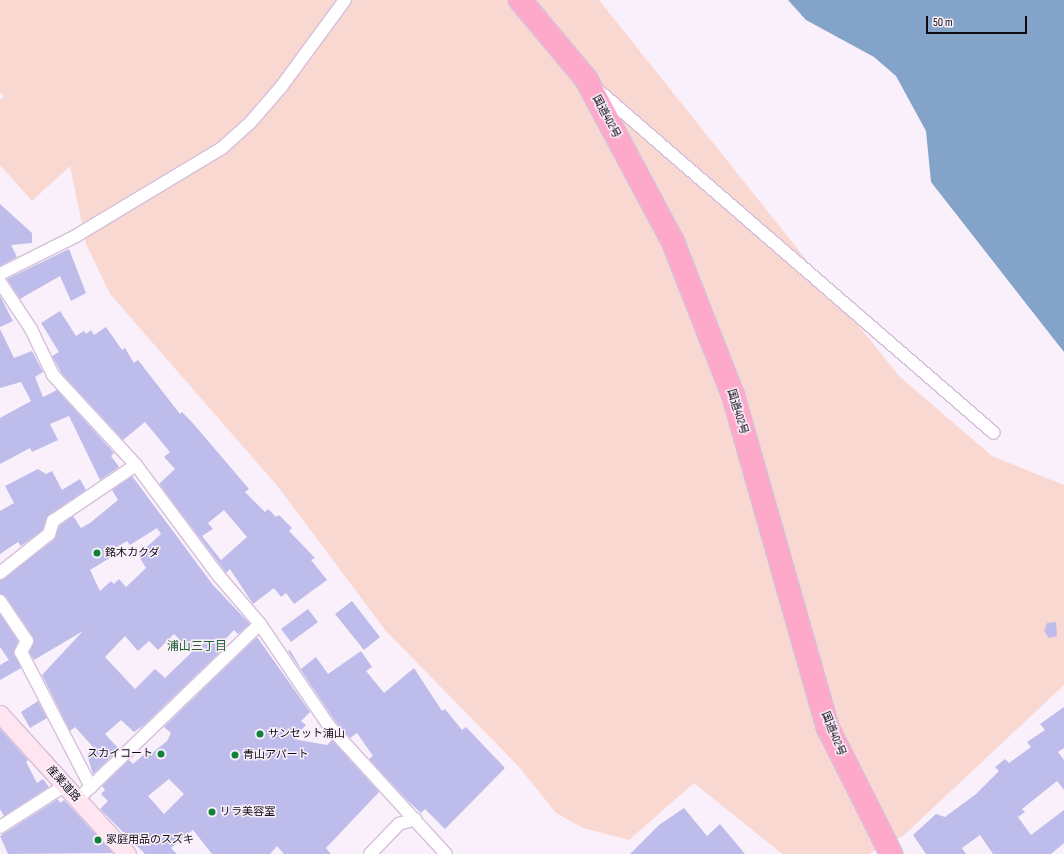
<!DOCTYPE html>
<meta charset="utf-8">
<style>
body{margin:0}
#map{position:relative;width:1064px;height:854px;overflow:hidden;background:#faf0fc;font-family:"Sofia Sans Condensed","Noto Sans JP",sans-serif}
div>[style]{position:absolute}
.green>*{inset:0;background:#fad8d2}
.water>*{inset:0;background:#83a3c8}
.building>*{inset:0;background:#bdbcea}
.roads{filter:drop-shadow(1px 0 #d6bfda) drop-shadow(-1px 0 #d6bfda) drop-shadow(0 1px #d6bfda) drop-shadow(0 -1px #d6bfda)}
.street>*{height:12px;margin:-6px;padding:0 6px;transform-origin:6px;border-radius:6px;background:#fff}
.secondary>*{height:17px;margin:-8.5px;padding:0 8.5px;transform-origin:8.5px;border-radius:8.5px;background:#ffe5ef}
.highway>*{height:22px;margin:-11px;padding:0 11px;transform-origin:11px;border-radius:11px;background:#fea9c9}
.dots>*{width:11px;height:11px;translate:-50% -50%;box-sizing:border-box;border:2px solid #faf0fc;border-radius:50%}
span{translate:-50% -50%;white-space:nowrap;text-align:center;line-height:1.15;-webkit-text-stroke:3px #faf0fc;paint-order:stroke}
.street-label{font-size:11px;color:#100912}
.poi-label{font-size:11px;color:#100912}
.left{translate:0 -50%;text-align:left}
.right{translate:-100% -50%;text-align:right}
.neighbourhood-label{font-size:12px;color:#216132}
.scale{position:absolute;left:926px;top:16px;width:101px;height:18px;box-sizing:border-box;border:2px solid #100912;border-top:0;padding-left:5px;font-size:12px;line-height:14px;white-space:nowrap;color:#100912;-webkit-text-stroke:3px #faf0fc;paint-order:stroke}
</style>
<div id="map">
<div class="green">
<i style="clip-path:polygon(0 0,599px 0,899px 376px,992px 456px,1064px 485px,1064px 685px,903px 836px,869px 854px,782px 854px,694px 783px,629px 840px,583px 828px,556px 813px,519px 767px,385px 630px,279px 488px,110px 294px,86px 244px,70px 166px,32px 201px,0 165px,0 100px,4px 97px,0 92px)"></i>
</div>
<div class="water">
<i style="clip-path:polygon(788px 0,1064px 0,1064px 352px,931px 182px,926px 131px,896px 76px,874px 57px,806px 20px)"></i>
</div>
<div class="building">
<i style="clip-path:polygon(0 204px,32px 233px,32px 243px,11px 245px,17px 257px,0 266px)"></i>
<i style="clip-path:polygon(69px 249px,86px 293px,71px 301px,60px 276px,20px 299px,7px 279px)"></i>
<i style="clip-path:polygon(0 296px,13px 321px,0 327px)"></i>
<i style="clip-path:polygon(evenodd,60px 311px,76px 336px,84px 331px,86px 334px,91px 330px,94px 335px,106px 327px,122px 350px,125px 348px,134px 363px,138px 360px,180px 414px,182px 412px,191px 421px,249px 489px,245px 492px,265px 512px,268px 509px,276px 517px,279px 515px,292px 528px,289px 531px,315px 558px,311px 560px,327px 580px,294px 604px,286px 593px,281px 597px,274px 588px,253px 604px,230px 569px,226px 573px,224px 570px,159px 484px,175px 469px,164px 457px,170px 452px,145px 422px,123px 440px,62px 374px,52px 356px,59px 352px,41px 323px,60px 311px,224px 510px,247px 537px,221px 560px,202px 536px,213px 529px,208px 523px,224px 510px)"></i>
<i style="clip-path:polygon(0 329px,14px 358px,32px 351px,43px 372px,35px 377px,43px 397px,57px 390px,114px 453px,111px 456px,119px 467px,100px 480px,69px 416px,50px 424px,58px 440px,32px 452px,30px 448px,0 464px,0 418px,31px 401px,21px 382px,0 388px)"></i>
<i style="clip-path:polygon(38px 469px,46px 474px,52px 471px,62px 490px,80px 479px,86px 490px,49px 515px,43px 530px,21px 546px,18px 542px,0 554px,0 511px,14px 503px,5px 486px)"></i>
<i style="clip-path:polygon(evenodd,132px 476px,213px 585px,250px 624px,238px 634px,234px 630px,217px 648px,220px 652px,144px 725px,134px 732px,121px 720px,105px 734px,119px 749px,93px 774px,87px 755px,94px 748px,75px 727px,70px 731px,42px 675px,83px 631px,34px 660px,29px 652px,33px 637px,6px 597px,0 594px,0 580px,54px 540px,59px 526px,73px 516px,81px 528px,90px 523px,118px 500px,112px 490px,132px 476px,157px 528px,161px 534px,138px 555px,146px 568px,126px 587px,119px 579px,114px 584px,111px 581px,100px 591px,90px 570px,113px 556px,110px 551px,127px 541px,130px 545px,157px 528px,132px 476px,174px 634px,192px 652px,165px 678px,155px 669px,135px 689px,105px 657px,125px 636px,138px 651px,149px 641px,158px 650px,174px 634px)"></i>
<i style="clip-path:polygon(352px 601px,380px 637px,364px 650px,335px 614px)"></i>
<i style="clip-path:polygon(308px 609px,318px 622px,291px 642px,281px 629px)"></i>
<i style="clip-path:polygon(0 614px,18px 641px,14px 652px,21px 668px,0 680px,0 665px,9px 660px,0 647px)"></i>
<i style="clip-path:polygon(1056px 622px,1057px 636px,1049px 638px,1044px 631px,1047px 623px)"></i>
<i style="clip-path:polygon(evenodd,257px 637px,310px 712px,301px 721px,306px 725px,293px 739px,327px 745px,332px 740px,379px 792px,326px 848px,331px 854px,284px 854px,277px 846px,270px 854px,212px 854px,193px 830px,171px 848px,177px 854px,145px 854px,100px 809px,108px 801px,101px 794px,105px 790px,102px 786px,129px 760px,133px 764px,143px 755px,146px 758px,167px 741px,171px 733px,164px 727px,257px 637px,169px 779px,184px 794px,164px 814px,148px 796px,169px 779px)"></i>
<i style="clip-path:polygon(290px 650px,301px 669px,316px 657px,328px 674px,361px 651px,372px 667px,366px 671px,384px 693px,414px 668px,442px 711px,445px 709px,462px 730px,466px 727px,505px 768px,445px 829px,425px 809px,421px 813px,407px 800px,369px 759px,373px 756px,357px 733px,350px 738px,335px 721px,288px 651px)"></i>
<i style="clip-path:polygon(38px 701px,47px 718px,30px 728px,21px 712px)"></i>
<i style="clip-path:polygon(1064px 707px,1064px 748px,1058px 752px,1064px 760px,1064px 790px,1057px 781px,1022px 809px,1025px 812px,1018px 817px,1031px 835px,1064px 810px,1064px 843px,1051px 854px,993px 854px,980px 835px,962px 848px,966px 854px,926px 854px,913px 835px,936px 814px,945px 817px,976px 794px,999px 771px,995px 767px,1005px 759px,1009px 763px,1031px 747px,1027px 742px,1045px 730px,1040px 724px)"></i>
<i style="clip-path:polygon(0 729px,28px 760px,26px 762px,37px 783px,43px 779px,49px 787px,4px 816px,0 809px)"></i>
<i style="clip-path:polygon(58px 799px,60px 803px,64px 800px,113px 853px,8px 854px,0 836px)"></i>
<i style="clip-path:polygon(684px 808px,707px 836px,720px 824px,745px 854px,630px 854px,659px 825px)"></i>
</div>
<div class="roads">
<div class="street">
<i style="left:599px;top:91px;width:522px;rotate:40.89deg"></i>
<i style="left:0;top:274px;width:83px;rotate:-26.6deg"></i>
<i style="left:74px;top:237px;width:173px;rotate:-31deg"></i>
<i style="left:222px;top:148px;width:36px;rotate:-42deg"></i>
<i style="left:249px;top:124px;width:49px;rotate:-49.1deg"></i>
<i style="left:281px;top:87px;width:108px;rotate:-53.7deg"></i>
<i style="left:0;top:282px;width:56px;rotate:56.6deg"></i>
<i style="left:31px;top:329px;width:51px;rotate:64.4deg"></i>
<i style="left:53px;top:375px;width:122px;rotate:47.3deg"></i>
<i style="left:136px;top:465px;width:137px;rotate:53.3deg"></i>
<i style="left:218px;top:575px;width:65px;rotate:49.4deg"></i>
<i style="left:260px;top:624px;width:123px;rotate:55.9deg"></i>
<i style="left:329px;top:726px;width:173px;rotate:47.6deg"></i>
<i style="left:0;top:573px;width:63px;rotate:-38.5deg"></i>
<i style="left:49px;top:534px;width:14px;rotate:-73deg"></i>
<i style="left:53px;top:521px;width:100px;rotate:-34deg"></i>
<i style="left:0;top:601px;width:48px;rotate:56deg"></i>
<i style="left:27px;top:641px;width:13px;rotate:119deg"></i>
<i style="left:21px;top:652px;width:152px;rotate:62.6deg"></i>
<i style="left:77px;top:800px;width:254px;rotate:-43.9deg"></i>
<i style="left:0;top:827px;width:76px;rotate:-32.6deg"></i>
<i style="left:370px;top:854px;width:42px;rotate:-46deg"></i>
<i style="left:399px;top:824px;width:17px;rotate:-17deg"></i>
</div>
<div class="secondary">
<i style="left:0;top:714px;width:189px;rotate:47.8deg"></i>
</div>
<div class="highway">
<i style="left:520px;top:0;width:103px;rotate:50.1deg"></i>
<i style="left:586px;top:79px;width:185px;rotate:61.9deg"></i>
<i style="left:673px;top:242px;width:164px;rotate:68.6deg"></i>
<i style="left:733px;top:395px;width:346px;rotate:74.1deg"></i>
<i style="left:828px;top:728px;width:141px;rotate:63.4deg"></i>
</div>
</div>
<div class="dots">
<i style="left:97px;top:553px;background:#108239"></i>
<i style="left:260px;top:734px;background:#108239"></i>
<i style="left:161px;top:754px;background:#108239"></i>
<i style="left:235px;top:755px;background:#108239"></i>
<i style="left:212px;top:812px;background:#108239"></i>
<i style="left:98px;top:840px;background:#108239"></i>
</div>
<div class="street-label">
<span style="left:606px;top:117px;rotate:62deg">国道402号</span>
<span style="left:737px;top:412px;rotate:73deg">国道402号</span>
<span style="left:833px;top:734px;rotate:68deg">国道402号</span>
<span style="left:63px;top:784px;rotate:48deg">産業道路</span>
</div>
<div class="poi-label">
<span class="left" style="left:105px;top:553px">銘木カクダ</span>
<span class="left" style="left:268px;top:734px">サンセット浦山</span>
<span class="right" style="left:153px;top:754px">スカイコート</span>
<span class="left" style="left:243px;top:755px">青山アパート</span>
<span class="left" style="left:220px;top:812px">リラ美容室</span>
<span class="left" style="left:106px;top:840px">家庭用品のスズキ</span>
</div>
<div class="neighbourhood-label">
<span style="left:197px;top:647px">浦山三丁目</span>
</div>
<div class="scale">50 m</div>
</div>
